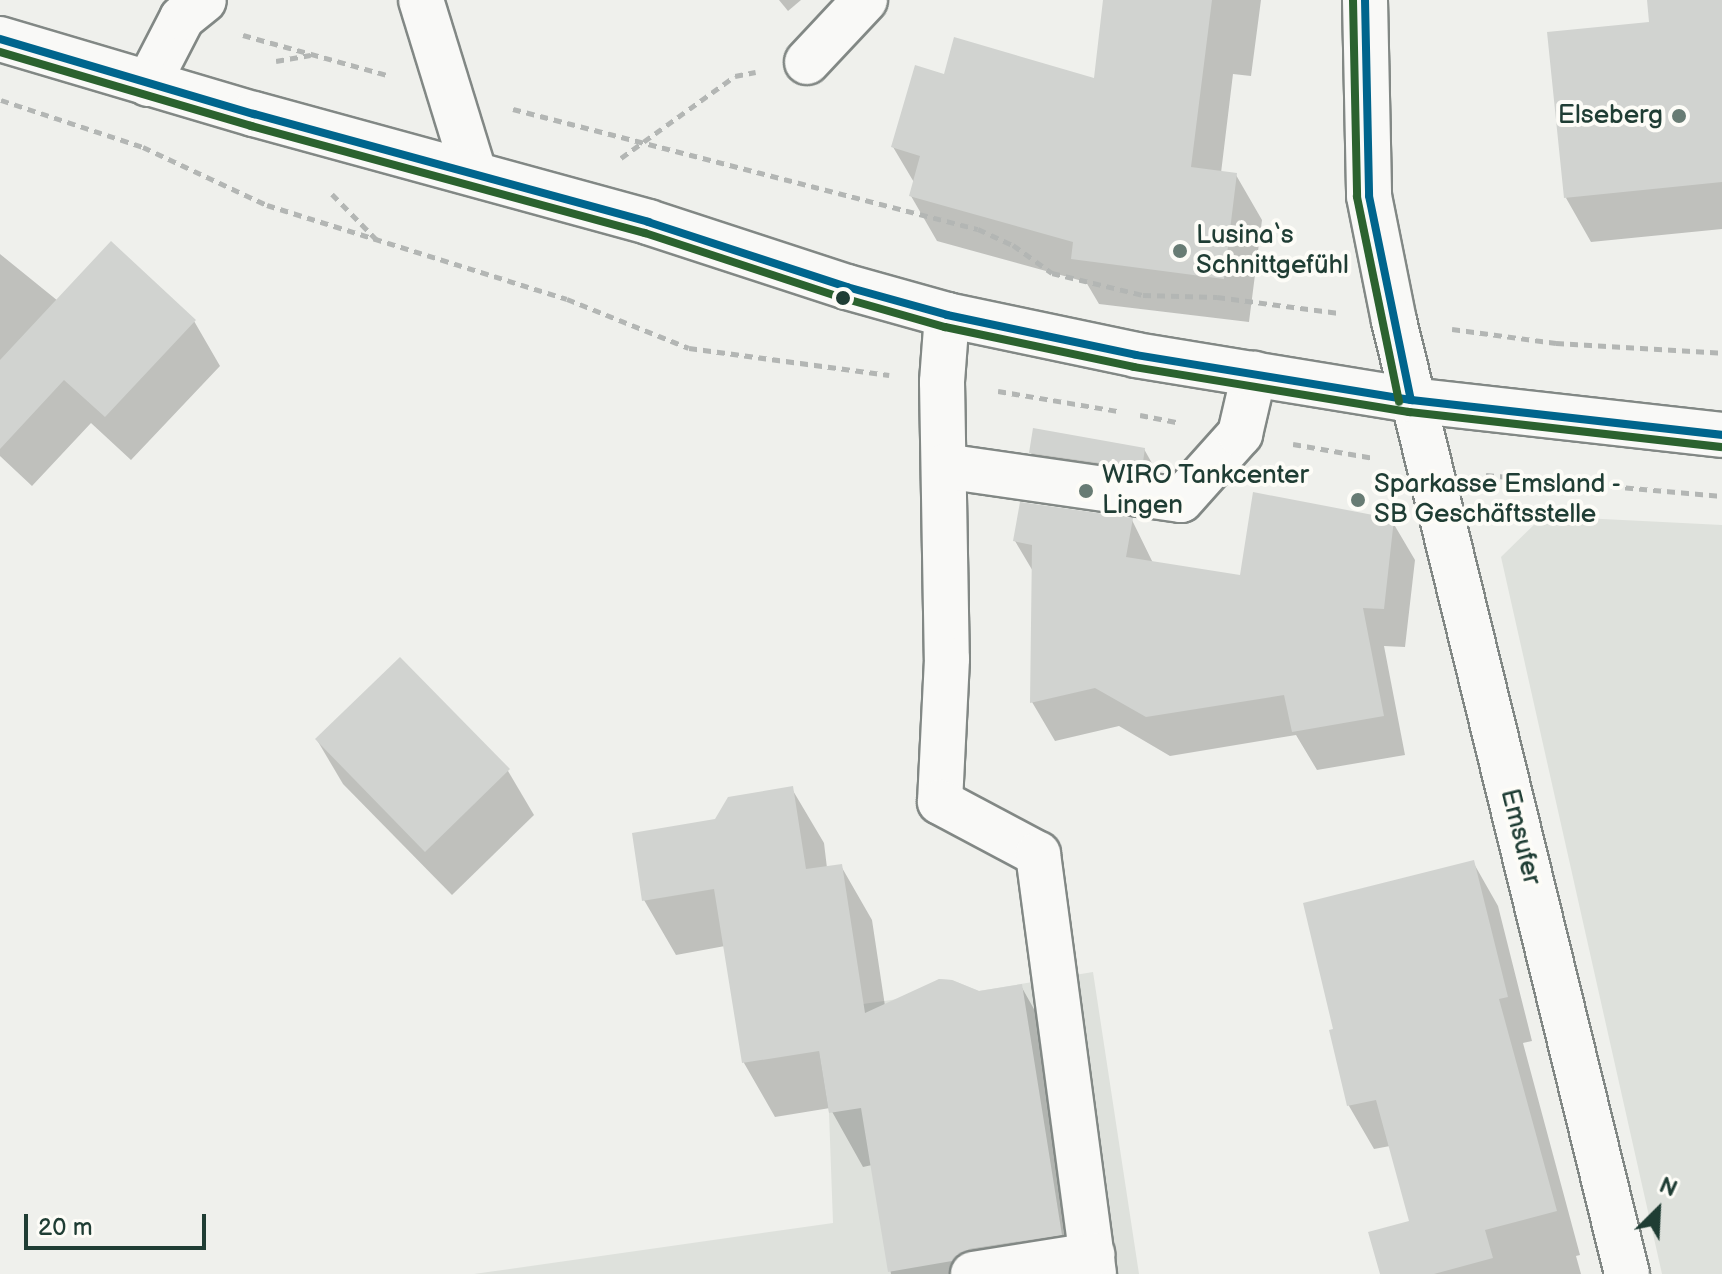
<!DOCTYPE html>
<meta charset="utf-8">
<style>
body{margin:0}
#map{position:relative;width:1722px;height:1274px;overflow:hidden;background:#eff0ec;font-family:"Balsamiq Sans",sans-serif}
div>[style]{position:absolute}
.built>*{inset:0;background:#dee1dc}
.shadow>*{inset:0;background:#0003}
.building>*{inset:0;background:#d1d3d0}
.path>*{height:5px;margin-top:-2.5px;transform-origin:0;background:repeating-linear-gradient(90deg,#b3b6b4 0 8px,transparent 0 14px)}
.roads{filter:drop-shadow(2px 0 #828885) drop-shadow(-2px 0 #828885) drop-shadow(0 2px #828885) drop-shadow(0 -2px #828885)}
.minor>*{height:44px;margin:-22px;padding:0 22px;transform-origin:22px;border-radius:22px;background:#f9f9f7}
.major>*{height:44px;margin:-22px;padding:0 22px;transform-origin:22px;border-radius:22px;background:#f9f9f7}
.bus-1>*{height:8px;margin:-4px;padding:0 4px;transform-origin:4px;border-radius:4px;background:#00658d}
.bus-2>*{height:8px;margin:-4px;padding:0 4px;transform-origin:4px;border-radius:4px;background:#2b622f}
.dots>*{width:22px;height:22px;translate:-50% -50%;box-sizing:border-box;border:4px solid #fdfcf7;border-radius:50%}
span{translate:-50% -50%;white-space:nowrap;text-align:center;line-height:1.15;-webkit-text-stroke:8px #fdfcf7;paint-order:stroke}
.poi-label{font-size:26px;color:#1f3d34}
.right{translate:-100% -50%;text-align:right}
.left{translate:0 -50%;text-align:left}
.street-label{font-size:26px;color:#1f3d34}
.north{position:absolute;left:1618px;top:1170px;width:80px;height:80px;-webkit-text-stroke:6px #fdfcf7;paint-order:stroke;rotate:24deg;font-size:22px;font-weight:700;line-height:32px;text-align:center;color:#1f3d34}
.north::after{content:'';display:block;margin:auto;width:28px;height:36px;background:#1f3d34;clip-path:polygon(50% 0,100% 100%,50% 72%,0 100%)}
.scale{position:absolute;left:24px;top:1214px;width:182px;height:36px;box-sizing:border-box;border:4px solid #1f3d34;border-top:0;padding-left:10px;font-size:24px;line-height:28px;white-space:nowrap;color:#1f3d34;-webkit-text-stroke:6px #fdfcf7;paint-order:stroke}
</style>
<div id="map">
<div class="built">
<i style="clip-path:polygon(1543px 516px,1722px 525px,1722px 1274px,1662px 1274px,1501px 557px)"></i>
<i style="clip-path:polygon(1093px 972px,1139px 1274px,474px 1274px,833px 1223px,829px 1113px,819px 1051px,863px 1004px,912px 997px,939px 979px,952px 980px,979px 991px)"></i>
</div>
<div class="shadow">
<i style="clip-path:polygon(779px 0,801px 0,788px 11px)"></i>
<i style="clip-path:polygon(1106px 0,1261px 0,1251px 76px,1233px 74px,1221px 173px,1236px 175px,1262px 220px,1249px 322px,1099px 304px,1086px 282px,937px 241px,911px 196px,915px 184px,893px 147px,945px 76px,1095px 80px)"></i>
<i style="clip-path:polygon(1649px 0,1722px 0,1722px 229px,1591px 242px,1566px 198px,1651px 24px)"></i>
<i style="clip-path:polygon(0 254px,58px 301px,194px 321px,220px 366px,131px 460px,91px 423px,32px 486px,0 456px)"></i>
<i style="clip-path:polygon(1144px 449px,1153px 465px,1150px 484px,1040px 468px,1031px 453px)"></i>
<i style="clip-path:polygon(1132px 520px,1153px 563px,1241px 578px,1392px 521px,1415px 560px,1405px 647px,1384px 646px,1405px 755px,1317px 770px,1296px 735px,1170px 756px,1119px 726px,1055px 741px,1032px 702px,1034px 573px,1015px 541px)"></i>
<i style="clip-path:polygon(400px 660px,508px 771px,534px 815px,452px 895px,343px 784px,317px 740px)"></i>
<i style="clip-path:polygon(792px 789px,824px 843px,827px 868px,841px 866px,872px 920px,885px 1006px,1021px 986px,1052px 1041px,1089px 1274px,891px 1274px,872px 1165px,863px 1167px,830px 1108px,775px 1117px,744px 1063px,725px 946px,676px 955px,644px 900px,716px 821px)"></i>
<i style="clip-path:polygon(1473px 862px,1498px 906px,1532px 1041px,1523px 1043px,1580px 1255px,1576px 1256px,1581px 1274px,1382px 1274px,1412px 1223px,1390px 1146px,1374px 1149px,1349px 1106px,1332px 1031px)"></i>
</div>
<div class="building">
<i style="clip-path:polygon(1103px 0,1212px 0,1191px 167px,1237px 173px,1224px 279px,1071px 259px,1073px 242px,909px 196px,920px 156px,891px 147px,915px 65px,944px 74px,954px 37px,1094px 78px)"></i>
<i style="clip-path:polygon(1647px 0,1722px 0,1722px 182px,1564px 198px,1547px 32px,1649px 22px)"></i>
<i style="clip-path:polygon(111px 241px,196px 320px,105px 417px,64px 380px,0 449px,0 360px)"></i>
<i style="clip-path:polygon(1033px 428px,1145px 448px,1142px 469px,1029px 453px)"></i>
<i style="clip-path:polygon(1253px 492px,1394px 519px,1384px 609px,1363px 608px,1384px 716px,1292px 732px,1284px 695px,1146px 717px,1095px 688px,1030px 703px,1032px 545px,1013px 541px,1020px 502px,1133px 518px,1126px 557px,1240px 575px)"></i>
<i style="clip-path:polygon(400px 657px,510px 769px,425px 852px,315px 739px)"></i>
<i style="clip-path:polygon(793px 786px,806px 869px,842px 864px,865px 1013px,939px 979px,952px 980px,979px 991px,1022px 984px,1062px 1235px,969px 1249px,952px 1261px,888px 1272px,861px 1108px,829px 1113px,819px 1051px,742px 1063px,714px 889px,642px 901px,632px 833px,715px 819px,728px 797px)"></i>
<i style="clip-path:polygon(1474px 860px,1508px 997px,1499px 999px,1557px 1211px,1485px 1230px,1493px 1258px,1434px 1274px,1380px 1274px,1368px 1232px,1409px 1221px,1376px 1100px,1347px 1106px,1329px 1030px,1333px 1029px,1303px 903px)"></i>
</div>
<div class="path">
<i style="left:243px;top:35px;width:149px;rotate:15.5deg"></i>
<i style="left:276px;top:61px;width:35px;rotate:-10deg"></i>
<i style="left:1px;top:100px;width:150px;rotate:18.3deg"></i>
<i style="left:143px;top:147px;width:137px;rotate:25.1deg"></i>
<i style="left:267px;top:205px;width:314px;rotate:17.4deg"></i>
<i style="left:567px;top:299px;width:131px;rotate:21.9deg"></i>
<i style="left:689px;top:348px;width:202px;rotate:7.7deg"></i>
<i style="left:513px;top:109px;width:480px;rotate:14.5deg"></i>
<i style="left:978px;top:229px;width:38px;rotate:25deg"></i>
<i style="left:1013px;top:245px;width:48px;rotate:35.7deg"></i>
<i style="left:1052px;top:273px;width:94px;rotate:13.6deg"></i>
<i style="left:1143px;top:295px;width:74px;rotate:1.5deg"></i>
<i style="left:1217px;top:297px;width:123px;rotate:7.5deg"></i>
<i style="left:621px;top:158px;width:140px;rotate:-35.7deg"></i>
<i style="left:735px;top:76px;width:21px;rotate:-11deg"></i>
<i style="left:332px;top:194px;width:66px;rotate:45.6deg"></i>
<i style="left:1452px;top:329px;width:105px;rotate:7.7deg"></i>
<i style="left:1556px;top:343px;width:166px;rotate:3.4deg"></i>
<i style="left:998px;top:391px;width:122px;rotate:9.5deg"></i>
<i style="left:1140px;top:415px;width:38px;rotate:11deg"></i>
<i style="left:1293px;top:444px;width:82px;rotate:9.8deg"></i>
<i style="left:1486px;top:475px;width:237px;rotate:5.1deg"></i>
</div>
<div class="roads">
<div class="minor">
<i style="left:421px;top:0;width:180px;rotate:72.9deg"></i>
<i style="left:1365px;top:0;width:196px;rotate:88.8deg"></i>
<i style="left:1369px;top:196px;width:127px;rotate:78.7deg"></i>
<i style="left:1394px;top:321px;width:981px;rotate:76.26deg"></i>
<i style="left:807px;top:62px;width:85px;rotate:-46.9deg"></i>
<i style="left:148px;top:84px;width:74px;rotate:-62.7deg"></i>
<i style="left:182px;top:18px;width:28px;rotate:-39deg"></i>
<i style="left:947px;top:315px;width:67px;rotate:94.3deg"></i>
<i style="left:942px;top:382px;width:277px;rotate:89deg"></i>
<i style="left:947px;top:659px;width:143px;rotate:92.8deg"></i>
<i style="left:940px;top:802px;width:111px;rotate:28deg"></i>
<i style="left:1038px;top:854px;width:424px;rotate:82.4deg"></i>
<i style="left:944px;top:466px;width:239px;rotate:8.2deg"></i>
<i style="left:1181px;top:500px;width:89px;rotate:-48.2deg"></i>
<i style="left:1240px;top:434px;width:62px;rotate:-76.9deg"></i>
<i style="left:973px;top:1274px;width:121px;rotate:-9.1deg"></i>
</div>
<div class="major">
<i style="left:0;top:39px;width:265px;rotate:16.5deg"></i>
<i style="left:254px;top:114px;width:409px;rotate:15.3deg"></i>
<i style="left:648px;top:222px;width:209px;rotate:18.1deg"></i>
<i style="left:847px;top:287px;width:104px;rotate:15.6deg"></i>
<i style="left:947px;top:315px;width:193px;rotate:11.9deg"></i>
<i style="left:1136px;top:355px;width:279px;rotate:9.3deg"></i>
<i style="left:1411px;top:400px;width:313px;rotate:6.4deg"></i>
</div>
</div>
<div class="bus-1">
<i style="left:1365px;top:0;width:196px;rotate:88.8deg"></i>
<i style="left:1369px;top:196px;width:208px;rotate:78.4deg"></i>
<i style="left:0;top:39px;width:265px;rotate:16.5deg"></i>
<i style="left:254px;top:114px;width:409px;rotate:15.3deg"></i>
<i style="left:648px;top:222px;width:209px;rotate:18.1deg"></i>
<i style="left:847px;top:287px;width:104px;rotate:15.6deg"></i>
<i style="left:947px;top:315px;width:193px;rotate:11.9deg"></i>
<i style="left:1136px;top:355px;width:279px;rotate:9.3deg"></i>
<i style="left:1411px;top:400px;width:313px;rotate:6.4deg"></i>
</div>
<div class="bus-2">
<i style="left:1353px;top:0;width:197px;rotate:88.8deg"></i>
<i style="left:1357px;top:197px;width:209px;rotate:78.4deg"></i>
<i style="left:0;top:52px;width:262px;rotate:16.4deg"></i>
<i style="left:251px;top:126px;width:408px;rotate:15.2deg"></i>
<i style="left:645px;top:233px;width:208px;rotate:18.2deg"></i>
<i style="left:843px;top:298px;width:106px;rotate:15.9deg"></i>
<i style="left:945px;top:327px;width:193px;rotate:11.9deg"></i>
<i style="left:1134px;top:367px;width:279px;rotate:9.3deg"></i>
<i style="left:1409px;top:412px;width:314px;rotate:6.4deg"></i>
</div>
<div class="dots">
<i style="left:1679px;top:116px;background:#687c74"></i>
<i style="left:1180px;top:251px;background:#687c74"></i>
<i style="left:843px;top:298px;background:#1f3d34"></i>
<i style="left:1086px;top:491px;background:#687c74"></i>
<i style="left:1358px;top:500px;background:#687c74"></i>
</div>
<div class="poi-label">
<span class="right" style="left:1663px;top:116px">Elseberg</span>
<span class="left" style="left:1196px;top:251px">Lusina‘s<br>Schnittgefühl</span>
<span class="left" style="left:1102px;top:491px">WIRO Tankcenter<br>Lingen</span>
<span class="left" style="left:1374px;top:500px">Sparkasse Emsland -<br>SB Geschäftsstelle</span>
</div>
<div class="street-label">
<span style="left:1520px;top:837px;rotate:76deg">Emsufer</span>
</div>
<div class="north">N</div>
<div class="scale">20 m</div>
</div>
